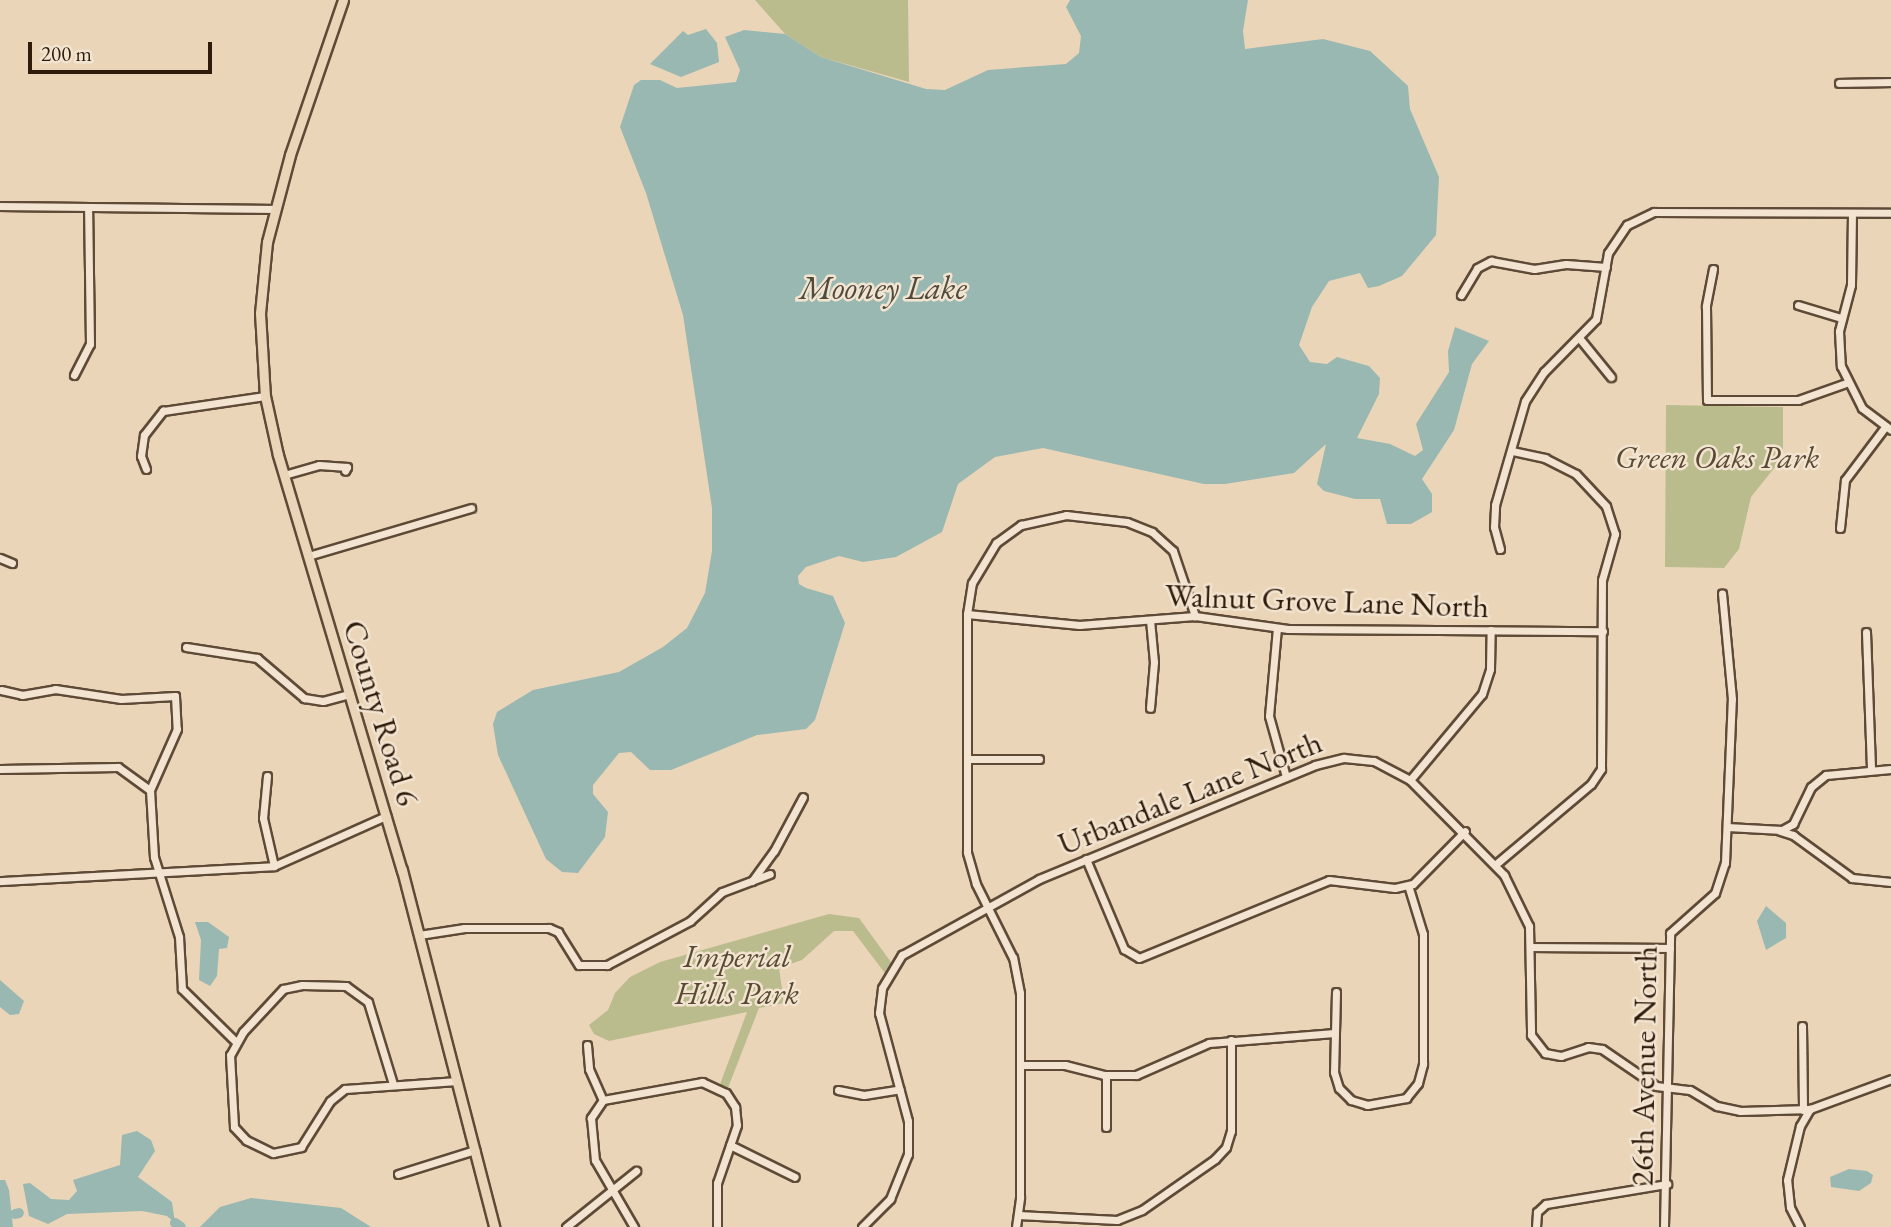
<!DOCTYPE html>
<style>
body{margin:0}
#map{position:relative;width:1891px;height:1227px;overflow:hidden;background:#ebd5b8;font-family:"EB Garamond",serif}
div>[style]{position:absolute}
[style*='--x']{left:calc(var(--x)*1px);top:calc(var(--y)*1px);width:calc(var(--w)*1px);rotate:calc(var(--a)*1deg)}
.green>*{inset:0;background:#bbbc8d}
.water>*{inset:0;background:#98b8b1}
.river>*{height:10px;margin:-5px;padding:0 5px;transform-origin:5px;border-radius:5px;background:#98b8b1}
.roads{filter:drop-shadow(2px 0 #5e4a36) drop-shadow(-2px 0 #5e4a36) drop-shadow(0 2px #5e4a36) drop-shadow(0 -2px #5e4a36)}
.minor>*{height:7px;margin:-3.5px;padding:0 3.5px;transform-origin:3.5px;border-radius:3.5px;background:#f2e4d1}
.major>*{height:9px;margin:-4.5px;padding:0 4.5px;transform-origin:4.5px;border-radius:4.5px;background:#ebd5b8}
span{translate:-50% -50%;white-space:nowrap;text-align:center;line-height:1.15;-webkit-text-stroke:5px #f2e4d1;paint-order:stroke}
.park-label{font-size:32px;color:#594b31;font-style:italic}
.street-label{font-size:32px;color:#2f1b0a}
.water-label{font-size:33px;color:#4e4a3c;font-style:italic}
.scale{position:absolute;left:28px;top:42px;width:184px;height:32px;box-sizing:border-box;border:4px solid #2f1b0a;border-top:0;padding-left:9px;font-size:21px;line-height:24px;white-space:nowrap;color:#2f1b0a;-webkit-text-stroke:5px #f2e4d1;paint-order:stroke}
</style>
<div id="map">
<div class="green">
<div style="clip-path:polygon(755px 0,908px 0,909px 82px,821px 57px,785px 34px)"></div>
<div style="clip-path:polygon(1666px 405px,1783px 407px,1783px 457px,1751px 497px,1739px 549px,1724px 568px,1665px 567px)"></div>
<div style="clip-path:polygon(829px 914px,859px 918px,893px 965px,887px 976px,853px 931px,834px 931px,802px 960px,779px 968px,784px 1003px,759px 1008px,726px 1093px,719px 1087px,747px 1012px,609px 1041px,594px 1034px,589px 1025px,608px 1010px,615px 993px,630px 977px,660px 962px)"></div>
</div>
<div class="water">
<div style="clip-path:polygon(1070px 0,1248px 0,1243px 31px,1245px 49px,1323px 39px,1370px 51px,1408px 86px,1410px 109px,1439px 177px,1436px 235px,1402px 276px,1379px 286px,1368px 288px,1360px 273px,1329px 281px,1312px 307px,1299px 345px,1310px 362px,1327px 364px,1337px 357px,1369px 366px,1380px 378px,1379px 394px,1357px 438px,1390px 444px,1415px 456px,1423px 450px,1416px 424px,1449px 372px,1448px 351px,1455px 327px,1489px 341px,1472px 364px,1454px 430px,1422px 479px,1432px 494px,1432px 512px,1411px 524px,1387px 524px,1380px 499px,1355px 499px,1324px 491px,1317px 484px,1326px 444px,1294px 473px,1225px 484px,1204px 484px,1043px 448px,995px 457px,958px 484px,942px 532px,896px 557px,863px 562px,839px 556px,806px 567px,798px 576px,799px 584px,806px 588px,833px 596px,845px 623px,815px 720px,806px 729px,757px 735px,671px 770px,650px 770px,631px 752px,619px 753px,593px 785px,593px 794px,608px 812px,605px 837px,578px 873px,562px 872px,546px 859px,498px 755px,493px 724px,497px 712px,533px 690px,619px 672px,663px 647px,687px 628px,705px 593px,712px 551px,712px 508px,683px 315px,646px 193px,620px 127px,634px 85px,641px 80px,660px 80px,677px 88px,736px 82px,740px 70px,725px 37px,744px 30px,785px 34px,821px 57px,926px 89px,945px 90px,988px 70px,1066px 64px,1079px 53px,1081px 36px,1066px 7px)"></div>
<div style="clip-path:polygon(706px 29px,717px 43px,719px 62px,681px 77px,650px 64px,683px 31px,688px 35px)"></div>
<div style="clip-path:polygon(1766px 906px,1786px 923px,1786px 938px,1766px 950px,1757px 921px)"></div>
<div style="clip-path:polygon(195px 922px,208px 922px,229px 937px,227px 948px,219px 949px,217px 976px,210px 986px,199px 980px,201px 940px)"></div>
<div style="clip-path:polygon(0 980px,24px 1001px,19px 1014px,10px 1015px,0 1007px)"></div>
<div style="clip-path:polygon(137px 1131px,151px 1140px,155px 1151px,138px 1177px,172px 1202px,175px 1223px,167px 1216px,142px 1211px,67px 1214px,48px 1224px,29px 1216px,23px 1184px,30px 1183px,51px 1199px,69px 1200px,77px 1191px,73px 1180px,120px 1165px,122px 1135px)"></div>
<div style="clip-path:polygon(1849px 1169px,1867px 1171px,1873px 1175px,1871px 1183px,1859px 1191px,1831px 1187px,1830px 1177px)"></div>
<div style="clip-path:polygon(0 1180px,5px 1180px,9px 1190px,13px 1227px,0 1227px)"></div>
<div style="clip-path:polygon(251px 1198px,341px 1208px,371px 1227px,200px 1227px,220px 1207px)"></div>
</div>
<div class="river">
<div style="--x:15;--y:1214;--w:4;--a:-14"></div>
<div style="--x:175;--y:1223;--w:7;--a:34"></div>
</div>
<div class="roads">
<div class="minor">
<div style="--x:1839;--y:83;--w:52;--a:-1.1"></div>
<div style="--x:0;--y:206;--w:274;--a:0.6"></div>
<div style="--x:1852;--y:213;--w:72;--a:90.8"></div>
<div style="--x:1851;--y:285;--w:48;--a:104.6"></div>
<div style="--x:1839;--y:331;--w:35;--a:87"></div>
<div style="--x:1841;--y:366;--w:47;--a:63.4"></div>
<div style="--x:1862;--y:408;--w:36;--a:37"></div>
<div style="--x:1713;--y:269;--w:38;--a:101"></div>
<div style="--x:1706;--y:306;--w:94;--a:89.4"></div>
<div style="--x:1707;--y:400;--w:91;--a:0"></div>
<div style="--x:1798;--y:400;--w:51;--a:-19.5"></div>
<div style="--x:1461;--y:295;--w:31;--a:-59"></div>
<div style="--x:1477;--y:268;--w:16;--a:-27"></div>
<div style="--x:1491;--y:261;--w:44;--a:10.5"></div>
<div style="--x:1534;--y:269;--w:32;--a:-9"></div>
<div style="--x:1566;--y:264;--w:40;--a:4.3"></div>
<div style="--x:1798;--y:305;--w:45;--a:16.8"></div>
<div style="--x:1580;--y:339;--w:49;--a:50.8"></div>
<div style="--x:74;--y:375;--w:35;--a:-63"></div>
<div style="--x:90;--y:344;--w:137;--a:-90.8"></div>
<div style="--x:146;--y:469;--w:14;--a:-111"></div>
<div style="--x:141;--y:456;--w:21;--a:-82"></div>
<div style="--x:144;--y:435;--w:31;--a:-52"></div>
<div style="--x:163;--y:411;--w:103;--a:-8.4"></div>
<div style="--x:284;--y:475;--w:36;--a:-16"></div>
<div style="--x:319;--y:465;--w:28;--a:4"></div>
<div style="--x:347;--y:467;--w:4;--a:117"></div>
<div style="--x:1840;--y:528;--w:48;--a:-84.1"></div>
<div style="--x:1845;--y:480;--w:66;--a:-53"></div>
<div style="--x:1500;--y:549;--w:23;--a:-105"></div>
<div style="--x:1494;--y:527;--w:22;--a:-87"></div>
<div style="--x:1495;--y:505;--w:108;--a:-73.9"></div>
<div style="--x:1525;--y:401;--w:35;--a:-57"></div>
<div style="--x:1544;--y:372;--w:74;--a:-45.5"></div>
<div style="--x:1596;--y:319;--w:67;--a:-79.7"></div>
<div style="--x:1608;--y:253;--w:34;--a:-56"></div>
<div style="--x:1627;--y:225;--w:30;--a:-26"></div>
<div style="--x:1654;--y:212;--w:237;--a:0.2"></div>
<div style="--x:308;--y:556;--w:170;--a:-16.4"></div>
<div style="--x:0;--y:558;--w:13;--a:23"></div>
<div style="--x:967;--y:614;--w:113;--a:5.6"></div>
<div style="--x:1079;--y:625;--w:116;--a:-4.4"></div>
<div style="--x:1195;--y:616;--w:94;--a:8"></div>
<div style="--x:1288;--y:629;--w:315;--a:0.4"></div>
<div style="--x:1150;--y:620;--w:42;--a:84.6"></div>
<div style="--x:1154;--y:662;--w:46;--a:95"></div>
<div style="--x:1277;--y:628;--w:88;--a:95.2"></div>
<div style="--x:1269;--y:716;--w:63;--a:74.4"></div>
<div style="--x:1866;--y:632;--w:138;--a:87.9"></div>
<div style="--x:186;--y:647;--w:72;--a:8.8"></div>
<div style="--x:257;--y:658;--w:62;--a:40.4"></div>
<div style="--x:304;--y:698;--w:19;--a:9"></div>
<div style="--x:323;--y:701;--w:28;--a:-15"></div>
<div style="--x:1;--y:690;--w:22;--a:13"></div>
<div style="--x:22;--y:695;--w:34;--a:-10"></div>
<div style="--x:55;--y:689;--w:67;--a:8.6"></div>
<div style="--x:121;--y:699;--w:54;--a:-3.2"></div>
<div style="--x:175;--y:696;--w:33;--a:87"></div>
<div style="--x:177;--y:729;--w:67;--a:113.9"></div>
<div style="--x:150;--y:790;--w:67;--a:86.6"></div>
<div style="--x:154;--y:857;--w:84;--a:72.6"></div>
<div style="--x:179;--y:937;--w:52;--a:86.7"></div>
<div style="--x:182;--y:989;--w:74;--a:44.5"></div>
<div style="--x:967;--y:759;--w:72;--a:0"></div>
<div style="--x:0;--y:769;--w:118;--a:-1"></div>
<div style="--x:118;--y:767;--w:39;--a:36"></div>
<div style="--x:267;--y:776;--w:42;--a:95.4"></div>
<div style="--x:263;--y:818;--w:49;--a:77.1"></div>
<div style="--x:1410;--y:780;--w:112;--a:-50.1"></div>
<div style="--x:1482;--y:694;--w:26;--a:-72"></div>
<div style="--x:1490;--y:669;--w:39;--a:-89"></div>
<div style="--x:1727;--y:827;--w:55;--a:3.1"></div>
<div style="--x:1782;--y:830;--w:13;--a:-29"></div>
<div style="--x:1793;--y:824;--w:41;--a:-64.1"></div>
<div style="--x:1811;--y:787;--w:19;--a:-39"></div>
<div style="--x:1826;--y:775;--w:65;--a:-5.3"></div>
<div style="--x:1780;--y:831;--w:14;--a:17"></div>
<div style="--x:1793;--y:835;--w:73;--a:36.1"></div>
<div style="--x:1852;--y:878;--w:39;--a:6"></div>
<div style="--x:1086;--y:859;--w:98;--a:67.1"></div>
<div style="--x:1124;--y:949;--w:17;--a:31"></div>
<div style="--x:1139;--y:958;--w:205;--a:-22.3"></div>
<div style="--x:1329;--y:880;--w:66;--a:6.9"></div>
<div style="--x:1395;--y:888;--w:18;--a:-13"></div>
<div style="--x:1413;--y:884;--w:74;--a:-45.5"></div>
<div style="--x:1496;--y:864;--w:124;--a:-40.1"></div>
<div style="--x:1591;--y:784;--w:18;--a:-56"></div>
<div style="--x:1601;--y:769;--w:189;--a:-89.7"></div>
<div style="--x:1602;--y:580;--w:48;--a:-74.2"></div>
<div style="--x:1615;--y:534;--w:29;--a:-108"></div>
<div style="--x:1606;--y:506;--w:44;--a:-133.2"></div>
<div style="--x:1576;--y:474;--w:35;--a:-153"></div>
<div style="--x:1545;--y:458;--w:33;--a:-168"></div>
<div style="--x:0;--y:881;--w:274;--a:-3.1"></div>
<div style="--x:274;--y:866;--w:123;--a:-24.1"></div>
<div style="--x:752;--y:881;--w:37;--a:-54"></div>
<div style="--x:774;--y:851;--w:61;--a:-61.8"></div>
<div style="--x:419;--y:935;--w:46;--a:-8.8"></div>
<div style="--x:464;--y:928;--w:85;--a:0"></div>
<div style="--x:549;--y:928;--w:10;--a:24"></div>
<div style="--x:558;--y:932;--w:39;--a:58"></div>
<div style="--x:579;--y:965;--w:28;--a:0"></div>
<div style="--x:607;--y:965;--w:94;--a:-27.9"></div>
<div style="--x:690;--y:921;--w:43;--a:-42.2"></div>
<div style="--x:722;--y:892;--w:51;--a:-20.6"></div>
<div style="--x:1531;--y:947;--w:139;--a:0.4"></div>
<div style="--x:1336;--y:992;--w:80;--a:91.4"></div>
<div style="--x:1334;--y:1072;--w:17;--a:73"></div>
<div style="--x:1339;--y:1088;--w:17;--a:45"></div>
<div style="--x:1351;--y:1100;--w:17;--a:17"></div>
<div style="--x:1367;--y:1105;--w:40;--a:-10"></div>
<div style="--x:1406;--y:1098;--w:19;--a:-51"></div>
<div style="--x:1418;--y:1083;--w:20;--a:-75"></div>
<div style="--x:1423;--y:1064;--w:130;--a:-90"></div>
<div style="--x:1423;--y:934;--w:51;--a:-107"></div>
<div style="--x:1802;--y:1026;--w:84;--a:89.3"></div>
<div style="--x:587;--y:1045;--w:24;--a:85"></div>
<div style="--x:589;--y:1069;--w:34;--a:66"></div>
<div style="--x:1021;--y:1065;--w:44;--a:0"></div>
<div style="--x:1065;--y:1065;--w:40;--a:14.4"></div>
<div style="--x:1104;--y:1075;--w:32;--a:0"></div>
<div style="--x:1136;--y:1075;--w:80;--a:-23.7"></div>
<div style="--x:1209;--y:1043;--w:126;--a:-4.5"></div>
<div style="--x:1106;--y:1075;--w:52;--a:90"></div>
<div style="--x:393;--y:1084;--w:86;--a:-107"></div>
<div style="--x:368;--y:1002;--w:27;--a:-144"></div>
<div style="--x:346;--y:986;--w:44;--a:-178.7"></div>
<div style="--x:302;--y:985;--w:19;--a:168"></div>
<div style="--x:283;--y:989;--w:59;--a:132.9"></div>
<div style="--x:243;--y:1032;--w:26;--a:119"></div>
<div style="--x:230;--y:1055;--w:72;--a:86.8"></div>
<div style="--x:234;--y:1127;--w:18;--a:47"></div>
<div style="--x:246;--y:1140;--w:30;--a:26"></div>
<div style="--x:273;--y:1153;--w:29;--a:-12"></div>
<div style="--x:301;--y:1147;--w:54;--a:-57.8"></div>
<div style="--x:330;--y:1101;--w:19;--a:-39"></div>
<div style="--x:345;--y:1089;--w:112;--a:-4.1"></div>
<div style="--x:838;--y:1090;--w:26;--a:11"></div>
<div style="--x:864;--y:1095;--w:36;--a:-9"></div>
<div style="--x:603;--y:1100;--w:101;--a:-10.3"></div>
<div style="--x:702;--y:1082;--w:26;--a:25"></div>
<div style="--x:726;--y:1093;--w:17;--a:57"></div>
<div style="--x:735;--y:1107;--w:18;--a:84"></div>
<div style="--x:737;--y:1125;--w:61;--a:109"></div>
<div style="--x:717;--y:1183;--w:44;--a:90"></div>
<div style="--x:603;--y:1100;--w:22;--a:124"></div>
<div style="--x:591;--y:1118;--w:42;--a:84.6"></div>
<div style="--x:595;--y:1160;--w:78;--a:59.8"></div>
<div style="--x:730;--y:1145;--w:72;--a:26.2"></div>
<div style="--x:398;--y:1174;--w:81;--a:-17.3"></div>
<div style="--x:1018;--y:1215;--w:99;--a:2.9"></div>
<div style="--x:1117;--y:1220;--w:27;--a:-22"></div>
<div style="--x:1142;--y:1210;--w:89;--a:-34.9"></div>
<div style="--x:1215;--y:1159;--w:16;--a:-47"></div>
<div style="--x:1226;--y:1147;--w:17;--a:-73"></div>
<div style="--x:1231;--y:1131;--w:91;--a:-90"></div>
<div style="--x:566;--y:1227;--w:90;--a:-38.7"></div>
<div style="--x:862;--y:1227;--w:40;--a:-45"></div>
<div style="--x:890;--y:1199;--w:48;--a:-68.2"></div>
<div style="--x:908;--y:1154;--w:33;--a:-90"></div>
<div style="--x:908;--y:1121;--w:112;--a:-105"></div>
<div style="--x:879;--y:1013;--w:25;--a:-83"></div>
<div style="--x:882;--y:988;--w:39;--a:-59"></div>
<div style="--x:902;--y:955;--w:157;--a:-29"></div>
<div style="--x:1039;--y:879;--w:299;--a:-22.4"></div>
<div style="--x:1315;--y:765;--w:30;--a:-14"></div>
<div style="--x:1344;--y:758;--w:30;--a:6"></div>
<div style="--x:1374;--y:761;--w:41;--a:27.8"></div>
<div style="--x:1410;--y:780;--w:134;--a:45.3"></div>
<div style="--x:1504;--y:875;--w:57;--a:63.9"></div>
<div style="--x:1529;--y:926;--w:109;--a:88.9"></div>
<div style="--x:1531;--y:1035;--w:23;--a:52"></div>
<div style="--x:1545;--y:1053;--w:16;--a:11"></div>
<div style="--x:1561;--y:1056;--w:28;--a:-18"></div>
<div style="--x:1588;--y:1047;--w:14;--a:8"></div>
<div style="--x:1602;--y:1049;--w:65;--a:34.4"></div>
<div style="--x:1656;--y:1086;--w:34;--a:7"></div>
<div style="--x:1690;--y:1090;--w:31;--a:31"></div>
<div style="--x:1717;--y:1106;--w:24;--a:12"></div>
<div style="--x:1740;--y:1111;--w:70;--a:-1.6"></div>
<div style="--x:1810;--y:1109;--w:86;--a:-20.3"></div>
<div style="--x:1016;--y:1227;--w:30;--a:-82"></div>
<div style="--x:1020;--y:1197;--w:204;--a:-90"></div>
<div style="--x:1020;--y:993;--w:36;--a:-101"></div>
<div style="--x:1013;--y:958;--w:83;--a:-116.6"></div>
<div style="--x:976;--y:884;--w:33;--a:-106"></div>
<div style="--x:967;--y:852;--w:238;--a:-90"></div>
<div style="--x:967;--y:614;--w:31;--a:-81"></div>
<div style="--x:972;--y:583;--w:47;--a:-59"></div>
<div style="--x:996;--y:543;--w:31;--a:-36"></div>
<div style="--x:1021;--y:525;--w:46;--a:-12.5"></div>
<div style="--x:1066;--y:515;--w:61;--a:6.5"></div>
<div style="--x:1127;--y:522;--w:27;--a:22"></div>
<div style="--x:1152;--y:532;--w:28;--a:42"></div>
<div style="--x:1173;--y:551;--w:69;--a:71.3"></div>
<div style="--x:1536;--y:1227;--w:15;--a:-86"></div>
<div style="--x:1537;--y:1212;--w:12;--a:-42"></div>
<div style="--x:1546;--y:1204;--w:123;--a:-9.4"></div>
<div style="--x:1664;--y:1227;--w:294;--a:-88.8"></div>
<div style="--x:1670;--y:933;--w:60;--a:-41.6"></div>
<div style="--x:1715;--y:893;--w:32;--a:-72"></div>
<div style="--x:1725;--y:863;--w:164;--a:-87.6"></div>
<div style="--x:1732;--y:699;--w:106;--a:-95.4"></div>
<div style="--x:1800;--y:1227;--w:22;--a:-117"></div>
<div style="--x:1790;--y:1207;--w:27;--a:-96"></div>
<div style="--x:1787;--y:1180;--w:56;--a:-76.5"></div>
<div style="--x:1800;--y:1126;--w:20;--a:-60"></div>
</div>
<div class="major">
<div style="--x:343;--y:0;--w:164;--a:108.9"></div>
<div style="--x:290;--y:155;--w:90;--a:104.8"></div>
<div style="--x:267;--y:242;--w:71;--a:95.6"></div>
<div style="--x:260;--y:313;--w:83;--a:86.6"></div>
<div style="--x:265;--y:396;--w:60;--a:77.6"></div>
<div style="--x:278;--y:455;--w:433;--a:73.4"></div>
<div style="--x:402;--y:870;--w:369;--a:75.5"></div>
</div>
</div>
<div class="park-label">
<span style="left:1717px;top:457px">Green Oaks Park</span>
<span style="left:737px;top:975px">Imperial<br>Hills Park</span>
</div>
<div class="street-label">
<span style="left:1327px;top:601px;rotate:2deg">Walnut Grove Lane North</span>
<span style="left:381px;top:713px;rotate:73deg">County Road 6</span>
<span style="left:1190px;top:793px;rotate:-22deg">Urbandale Lane North</span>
<span style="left:1644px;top:1066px;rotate:-89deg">26th Avenue North</span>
</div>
<div class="water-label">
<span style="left:883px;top:288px">Mooney Lake</span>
</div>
<div class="scale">200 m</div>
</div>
